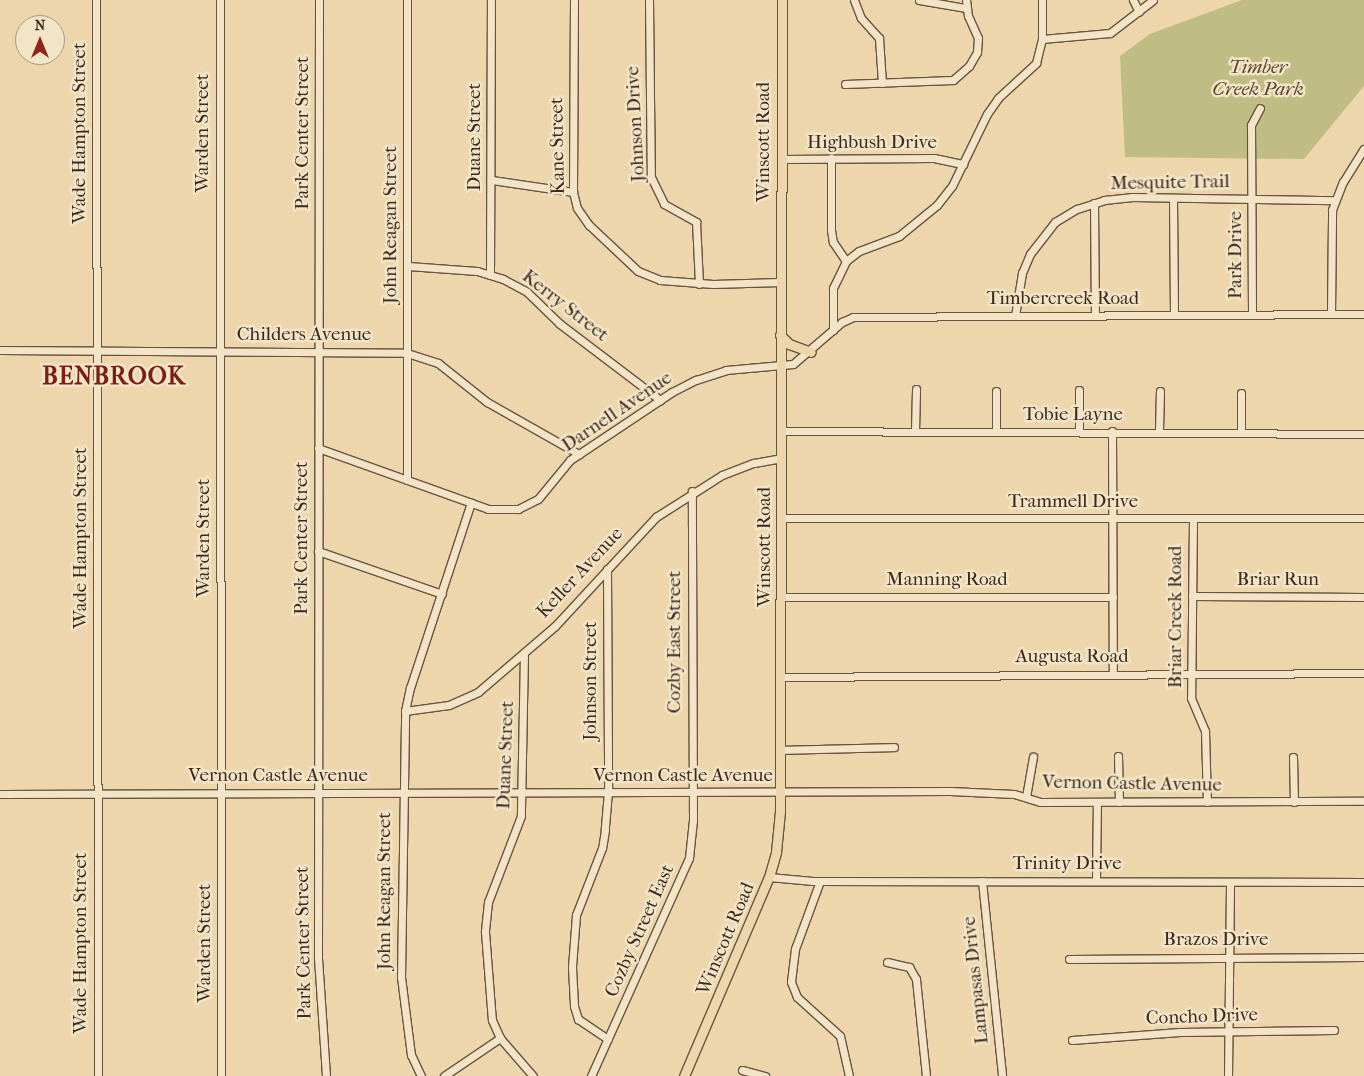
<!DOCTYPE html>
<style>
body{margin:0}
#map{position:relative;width:1364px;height:1076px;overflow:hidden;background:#edd6ab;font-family:"IM FELL French Canon",serif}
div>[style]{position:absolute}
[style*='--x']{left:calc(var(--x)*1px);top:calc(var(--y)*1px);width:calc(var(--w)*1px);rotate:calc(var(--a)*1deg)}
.green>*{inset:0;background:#bfbc84}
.roads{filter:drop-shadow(1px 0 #67553e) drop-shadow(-1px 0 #67553e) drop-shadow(0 1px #67553e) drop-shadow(0 -1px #67553e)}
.minor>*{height:7px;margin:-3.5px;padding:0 3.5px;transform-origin:3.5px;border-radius:3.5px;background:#f3e4c8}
.major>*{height:9px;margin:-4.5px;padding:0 4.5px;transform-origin:4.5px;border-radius:4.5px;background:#edd6ab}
span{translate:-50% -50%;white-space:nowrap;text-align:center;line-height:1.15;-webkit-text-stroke:5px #f3e4c8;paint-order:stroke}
.park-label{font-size:19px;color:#55472f;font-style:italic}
.street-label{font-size:19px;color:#3a2a1a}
.district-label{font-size:24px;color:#7a1f14;font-weight:700;letter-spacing:1px}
.north{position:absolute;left:15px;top:15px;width:50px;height:50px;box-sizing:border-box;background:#f3e4c8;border:1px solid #a99a82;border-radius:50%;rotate:0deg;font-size:14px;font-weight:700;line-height:20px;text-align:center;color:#3a2a1a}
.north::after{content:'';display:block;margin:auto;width:18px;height:22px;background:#8f2418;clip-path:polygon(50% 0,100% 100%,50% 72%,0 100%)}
</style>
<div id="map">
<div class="green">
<div style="clip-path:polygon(1242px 0,1364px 0,1364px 86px,1304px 159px,1125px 157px,1120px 56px,1150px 34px)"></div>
</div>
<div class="roads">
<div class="minor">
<div style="--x:96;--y:0;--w:1076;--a:89.89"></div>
<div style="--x:220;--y:0;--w:1076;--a:89.95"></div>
<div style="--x:319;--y:0;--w:958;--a:90.06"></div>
<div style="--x:318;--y:958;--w:118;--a:86.1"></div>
<div style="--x:574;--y:0;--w:192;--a:90.3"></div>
<div style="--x:573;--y:192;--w:16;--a:76"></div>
<div style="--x:577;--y:208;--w:21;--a:55"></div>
<div style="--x:589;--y:225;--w:67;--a:43.2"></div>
<div style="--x:638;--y:271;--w:24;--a:22"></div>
<div style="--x:660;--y:280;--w:53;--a:4.3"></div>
<div style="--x:713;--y:284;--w:67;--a:-1.7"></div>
<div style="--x:649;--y:0;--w:177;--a:89.4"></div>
<div style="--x:651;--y:177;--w:30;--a:64"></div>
<div style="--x:664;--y:204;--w:37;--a:29"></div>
<div style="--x:696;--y:222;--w:62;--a:87.2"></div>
<div style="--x:854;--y:0;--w:19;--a:69"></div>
<div style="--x:861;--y:18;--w:27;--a:48"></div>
<div style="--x:879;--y:38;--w:45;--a:86.2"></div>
<div style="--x:919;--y:0;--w:48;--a:9.7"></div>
<div style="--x:1133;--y:0;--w:13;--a:63"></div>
<div style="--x:1042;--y:39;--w:68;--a:-5"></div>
<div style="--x:1110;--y:33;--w:54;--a:-37.5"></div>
<div style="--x:845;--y:84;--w:108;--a:-2.1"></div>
<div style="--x:953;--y:80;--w:21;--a:-41"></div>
<div style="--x:969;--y:66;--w:16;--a:-60"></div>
<div style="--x:977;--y:52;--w:14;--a:-86"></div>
<div style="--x:978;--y:38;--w:24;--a:-114"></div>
<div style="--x:968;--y:16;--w:16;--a:-97"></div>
<div style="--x:831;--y:158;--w:72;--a:90"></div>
<div style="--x:831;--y:230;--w:12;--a:81"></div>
<div style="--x:833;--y:242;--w:23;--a:56"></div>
<div style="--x:781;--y:159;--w:153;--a:-0.4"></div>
<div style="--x:934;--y:158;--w:30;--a:12"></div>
<div style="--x:492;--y:180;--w:82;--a:8.4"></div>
<div style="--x:1173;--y:198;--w:116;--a:89.5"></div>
<div style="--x:1094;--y:203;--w:112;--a:89.5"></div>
<div style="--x:408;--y:266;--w:69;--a:4.1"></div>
<div style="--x:477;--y:271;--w:27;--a:17"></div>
<div style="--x:503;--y:279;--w:27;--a:28"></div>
<div style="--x:527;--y:292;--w:46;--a:44.1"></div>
<div style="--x:560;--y:324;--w:126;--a:37.2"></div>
<div style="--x:490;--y:275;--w:275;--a:-89.8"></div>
<div style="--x:1252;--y:313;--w:188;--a:-90.3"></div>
<div style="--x:1251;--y:125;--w:19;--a:-62"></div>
<div style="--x:1331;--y:314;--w:104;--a:-89.4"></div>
<div style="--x:1332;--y:210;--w:30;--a:-69"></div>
<div style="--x:1343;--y:182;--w:39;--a:-58"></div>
<div style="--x:1015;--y:316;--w:44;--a:-80.8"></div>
<div style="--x:1022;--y:273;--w:21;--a:-67"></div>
<div style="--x:1030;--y:254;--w:41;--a:-52"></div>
<div style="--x:1055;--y:222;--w:26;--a:-31"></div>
<div style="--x:1077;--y:209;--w:28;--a:-18"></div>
<div style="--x:1104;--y:200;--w:29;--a:-6"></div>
<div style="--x:1133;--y:197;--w:202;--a:0.9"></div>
<div style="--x:833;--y:330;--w:42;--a:-90"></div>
<div style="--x:833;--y:288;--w:30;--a:-64"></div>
<div style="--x:846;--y:261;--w:16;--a:-38"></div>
<div style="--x:859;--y:251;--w:43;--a:-20.6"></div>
<div style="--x:899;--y:236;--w:49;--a:-39.2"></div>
<div style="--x:937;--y:205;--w:24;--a:-52"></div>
<div style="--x:952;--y:186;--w:80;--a:-64.1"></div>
<div style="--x:987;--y:114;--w:19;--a:-55"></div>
<div style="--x:998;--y:98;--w:52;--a:-42.6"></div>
<div style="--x:1036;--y:63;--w:25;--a:-76"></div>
<div style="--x:1042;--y:39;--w:39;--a:-90"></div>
<div style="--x:0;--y:350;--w:407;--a:0.4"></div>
<div style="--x:407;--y:353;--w:33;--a:18"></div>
<div style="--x:438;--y:363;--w:63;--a:38.5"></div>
<div style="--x:487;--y:402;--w:106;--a:29.5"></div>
<div style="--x:1079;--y:390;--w:41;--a:90"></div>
<div style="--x:781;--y:431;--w:583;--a:0.29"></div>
<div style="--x:915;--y:431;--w:42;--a:-88.6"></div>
<div style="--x:1112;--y:431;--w:242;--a:89.8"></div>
<div style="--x:1159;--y:431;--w:40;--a:-88.6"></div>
<div style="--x:1241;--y:431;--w:38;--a:-90"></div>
<div style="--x:996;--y:432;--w:41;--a:-90"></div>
<div style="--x:318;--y:448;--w:181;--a:19.7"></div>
<div style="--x:488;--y:509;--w:30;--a:0"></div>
<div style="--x:518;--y:509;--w:22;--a:-27"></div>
<div style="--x:538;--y:499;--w:50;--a:-50.6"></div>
<div style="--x:570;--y:460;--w:123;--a:-33.7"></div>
<div style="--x:672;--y:392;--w:27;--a:-27"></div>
<div style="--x:696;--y:380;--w:32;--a:-18"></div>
<div style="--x:726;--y:370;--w:67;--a:-5.1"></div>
<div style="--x:793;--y:364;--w:65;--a:-40.6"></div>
<div style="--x:842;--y:322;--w:12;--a:-24"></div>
<div style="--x:853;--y:317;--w:511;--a:-0.34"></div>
<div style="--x:407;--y:480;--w:480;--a:-90"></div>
<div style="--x:781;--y:518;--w:583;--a:0"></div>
<div style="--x:1193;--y:519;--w:179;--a:90.6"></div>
<div style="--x:1191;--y:698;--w:36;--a:67"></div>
<div style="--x:1205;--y:731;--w:71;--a:88.4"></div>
<div style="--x:318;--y:551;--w:131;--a:19.1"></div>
<div style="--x:607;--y:569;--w:223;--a:89.7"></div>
<div style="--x:608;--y:792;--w:38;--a:95"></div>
<div style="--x:605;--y:830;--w:18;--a:99"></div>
<div style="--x:602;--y:848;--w:72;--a:111.2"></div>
<div style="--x:576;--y:915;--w:52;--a:94.4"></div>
<div style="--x:572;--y:967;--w:39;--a:87"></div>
<div style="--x:574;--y:1006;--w:14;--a:73"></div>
<div style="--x:578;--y:1019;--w:36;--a:34"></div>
<div style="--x:1192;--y:596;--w:172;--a:0.3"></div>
<div style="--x:781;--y:597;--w:332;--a:0"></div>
<div style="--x:524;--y:653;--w:163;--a:91.1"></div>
<div style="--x:521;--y:816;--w:92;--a:111"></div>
<div style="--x:488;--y:902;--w:30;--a:96"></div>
<div style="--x:485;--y:932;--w:88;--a:85.5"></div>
<div style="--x:492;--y:1020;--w:20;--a:66"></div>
<div style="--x:500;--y:1038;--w:50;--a:49"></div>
<div style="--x:781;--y:677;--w:583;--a:-0.39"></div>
<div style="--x:405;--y:711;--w:44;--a:-7.8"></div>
<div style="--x:449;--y:705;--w:32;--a:-24"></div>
<div style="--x:478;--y:692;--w:101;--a:-40.6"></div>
<div style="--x:555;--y:626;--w:149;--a:-47.2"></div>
<div style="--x:656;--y:517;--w:78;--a:-32.5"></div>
<div style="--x:722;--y:475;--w:34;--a:-21"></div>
<div style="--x:754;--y:463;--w:27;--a:-10"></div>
<div style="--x:781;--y:750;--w:113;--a:-1.5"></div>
<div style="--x:1118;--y:756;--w:46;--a:88.8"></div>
<div style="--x:1293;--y:757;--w:45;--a:88.7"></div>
<div style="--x:0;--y:794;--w:950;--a:-0.18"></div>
<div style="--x:950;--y:791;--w:64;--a:2.7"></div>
<div style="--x:1014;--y:794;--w:27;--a:17"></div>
<div style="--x:1040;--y:802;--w:324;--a:-0.2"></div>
<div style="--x:1026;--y:797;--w:41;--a:-80.1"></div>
<div style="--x:769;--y:877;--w:44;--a:5.2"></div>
<div style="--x:813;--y:881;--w:551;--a:0.1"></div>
<div style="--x:1096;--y:880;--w:78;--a:-89.3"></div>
<div style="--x:820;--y:881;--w:72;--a:110.2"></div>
<div style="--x:795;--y:949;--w:33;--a:97"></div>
<div style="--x:791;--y:982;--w:16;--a:68"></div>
<div style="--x:797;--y:997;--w:58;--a:42.2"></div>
<div style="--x:840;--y:1036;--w:41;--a:77.3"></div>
<div style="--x:982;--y:881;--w:196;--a:84.1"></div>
<div style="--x:1069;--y:959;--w:295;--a:-0.4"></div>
<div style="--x:887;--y:962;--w:23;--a:13"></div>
<div style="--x:909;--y:967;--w:14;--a:60"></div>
<div style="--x:916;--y:979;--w:98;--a:84.1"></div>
<div style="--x:1072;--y:1040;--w:108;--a:-4.2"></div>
<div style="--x:1180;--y:1032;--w:154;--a:-0.7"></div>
<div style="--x:742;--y:1070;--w:24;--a:15"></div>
<div style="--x:421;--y:1076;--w:23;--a:-115"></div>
<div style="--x:411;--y:1055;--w:79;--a:-97.3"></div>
<div style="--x:401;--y:977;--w:266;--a:-89.1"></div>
<div style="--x:405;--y:711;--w:24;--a:-78"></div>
<div style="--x:410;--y:688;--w:195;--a:-71.8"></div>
<div style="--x:444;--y:1076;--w:68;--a:-34.2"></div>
<div style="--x:591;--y:1076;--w:239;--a:-65.8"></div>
<div style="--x:689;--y:858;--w:38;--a:-84"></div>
<div style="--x:693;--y:820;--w:329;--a:-90.2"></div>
<div style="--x:1228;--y:1076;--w:194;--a:-89.4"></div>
</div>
<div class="major">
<div style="--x:780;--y:335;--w:13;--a:45"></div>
<div style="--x:789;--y:344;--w:23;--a:20"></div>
<div style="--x:684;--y:1076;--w:216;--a:-66.9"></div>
<div style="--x:769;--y:877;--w:26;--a:-74"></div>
<div style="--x:776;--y:852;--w:41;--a:-84.4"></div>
<div style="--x:780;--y:811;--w:811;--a:-89.86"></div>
</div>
</div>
<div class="park-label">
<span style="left:1258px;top:79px">Timber<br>Creek Park</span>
</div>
<div class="street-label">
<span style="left:636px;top:124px;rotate:-93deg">Johnson Drive</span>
<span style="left:80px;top:133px;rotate:-90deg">Wade Hampton Street</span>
<span style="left:203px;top:133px;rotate:-90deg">Warden Street</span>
<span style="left:303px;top:133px;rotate:-90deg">Park Center Street</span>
<span style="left:475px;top:137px;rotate:-90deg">Duane Street</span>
<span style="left:764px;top:142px;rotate:-90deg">Winscott Road</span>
<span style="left:872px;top:143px">Highbush Drive</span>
<span style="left:558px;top:146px;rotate:-91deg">Kane Street</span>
<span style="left:1170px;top:183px;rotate:-1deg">Mesquite Trail</span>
<span style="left:391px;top:225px;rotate:-90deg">John Reagan Street</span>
<span style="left:1236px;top:255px;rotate:-90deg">Park Drive</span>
<span style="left:1063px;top:299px">Timbercreek Road</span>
<span style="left:565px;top:306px;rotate:38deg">Kerry Street</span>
<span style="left:304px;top:335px">Childers Avenue</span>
<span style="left:617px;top:412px;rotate:-34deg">Darnell Avenue</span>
<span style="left:1073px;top:415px">Tobie Layne</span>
<span style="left:1073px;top:502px">Trammell Drive</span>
<span style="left:81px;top:538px;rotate:-90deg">Wade Hampton Street</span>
<span style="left:204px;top:538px;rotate:-90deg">Warden Street</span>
<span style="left:302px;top:538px;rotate:-90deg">Park Center Street</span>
<span style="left:765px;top:547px;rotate:-90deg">Winscott Road</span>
<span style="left:580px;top:573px;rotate:-47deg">Keller Avenue</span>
<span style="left:947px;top:580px">Manning Road</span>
<span style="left:1278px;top:580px">Briar Run</span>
<span style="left:1176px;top:617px;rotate:-90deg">Briar Creek Road</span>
<span style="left:675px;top:642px;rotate:-90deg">Cozby East Street</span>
<span style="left:1072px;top:657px">Augusta Road</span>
<span style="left:591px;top:681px;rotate:-90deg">Johnson Street</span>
<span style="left:506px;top:755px;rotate:-88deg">Duane Street</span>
<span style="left:278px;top:776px">Vernon Castle Avenue</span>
<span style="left:683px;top:776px">Vernon Castle Avenue</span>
<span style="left:1132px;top:784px;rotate:1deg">Vernon Castle Avenue</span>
<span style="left:1067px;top:864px">Trinity Drive</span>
<span style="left:385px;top:891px;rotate:-90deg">John Reagan Street</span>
<span style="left:640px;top:931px;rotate:-66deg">Cozby Street East</span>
<span style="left:726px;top:939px;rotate:-67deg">Winscott Road</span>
<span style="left:1216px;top:940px">Brazos Drive</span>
<span style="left:81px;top:943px;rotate:-90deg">Wade Hampton Street</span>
<span style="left:205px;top:943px;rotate:-90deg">Warden Street</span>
<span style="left:304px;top:943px;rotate:-91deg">Park Center Street</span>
<span style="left:976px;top:980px;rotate:-96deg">Lampasas Drive</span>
<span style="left:1202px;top:1017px;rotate:-2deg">Concho Drive</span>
</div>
<div class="district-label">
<span style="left:114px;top:377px">BENBROOK</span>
</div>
<div class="north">N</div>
</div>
